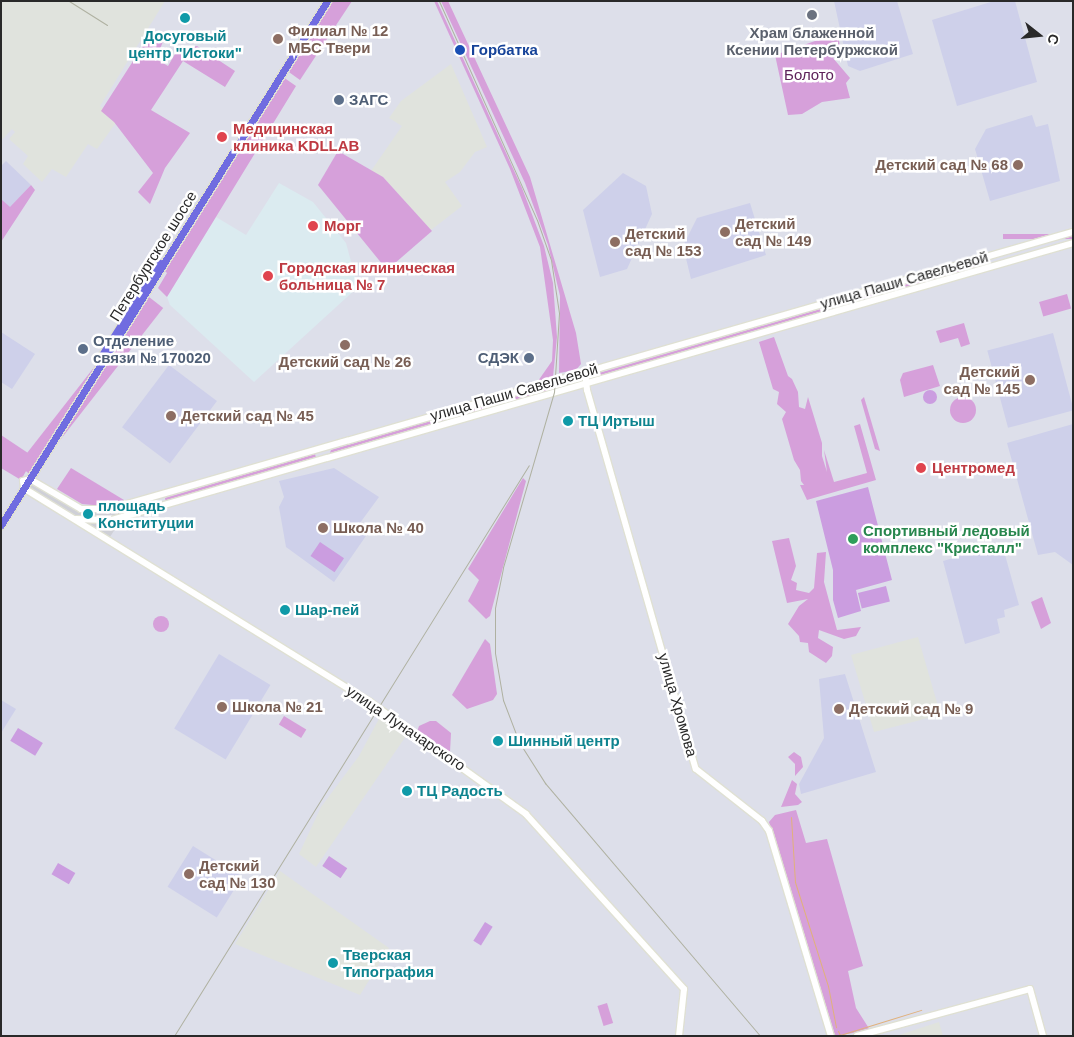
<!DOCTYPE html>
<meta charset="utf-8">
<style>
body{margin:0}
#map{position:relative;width:1074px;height:1037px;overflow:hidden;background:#dddfea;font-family:Arial,sans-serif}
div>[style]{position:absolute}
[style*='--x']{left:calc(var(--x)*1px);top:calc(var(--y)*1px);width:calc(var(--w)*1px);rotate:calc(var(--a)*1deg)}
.industrial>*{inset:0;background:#e0e3dd}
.education>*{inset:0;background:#ced0ea;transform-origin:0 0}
.medical>*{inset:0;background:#dbebf0}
.green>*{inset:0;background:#d6a0da;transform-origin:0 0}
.round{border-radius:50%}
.pitch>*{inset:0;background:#cb9de0;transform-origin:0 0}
.plaza>*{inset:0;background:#cfd0d7}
.stream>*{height:1px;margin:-0.5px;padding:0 0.5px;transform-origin:0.5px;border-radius:0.5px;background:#e0b17c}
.roads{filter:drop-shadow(1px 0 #dfe0d3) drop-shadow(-1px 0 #dfe0d3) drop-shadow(0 1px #dfe0d3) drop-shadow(0 -1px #dfe0d3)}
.secondary>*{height:6px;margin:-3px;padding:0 3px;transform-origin:3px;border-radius:3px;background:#fff}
.primary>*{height:7px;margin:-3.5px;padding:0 3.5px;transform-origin:3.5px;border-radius:3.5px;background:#706ce0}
.rail>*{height:1px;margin:-0.5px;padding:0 0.5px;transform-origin:0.5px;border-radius:0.5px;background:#afb1a1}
.dots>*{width:14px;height:14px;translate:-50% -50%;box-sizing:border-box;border:2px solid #fff;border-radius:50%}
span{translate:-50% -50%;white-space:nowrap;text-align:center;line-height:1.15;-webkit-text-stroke:5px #fff;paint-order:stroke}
.education-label{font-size:15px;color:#785e54;font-weight:700}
.left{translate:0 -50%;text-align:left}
.right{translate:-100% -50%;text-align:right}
.worship-label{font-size:15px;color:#5b616d;font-weight:700}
.culture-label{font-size:15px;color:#0d838f;font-weight:700}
.transit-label{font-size:15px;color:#164399;font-weight:700}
.park-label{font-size:15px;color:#5e225a}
.service-label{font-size:15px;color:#4e5e75;font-weight:700}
.health-label{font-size:15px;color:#be3a42;font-weight:700}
.street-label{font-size:15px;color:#292929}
.leisure-label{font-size:15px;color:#27864d;font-weight:700}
.frame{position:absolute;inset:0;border:2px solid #292929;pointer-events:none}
.north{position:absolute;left:1014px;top:10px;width:50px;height:50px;-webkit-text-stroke:4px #fff;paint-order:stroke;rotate:106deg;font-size:14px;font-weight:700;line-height:20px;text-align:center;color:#292929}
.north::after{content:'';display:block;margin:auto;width:18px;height:22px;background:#292929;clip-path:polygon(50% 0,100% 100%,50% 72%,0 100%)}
</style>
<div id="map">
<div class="industrial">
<div style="clip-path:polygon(1px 1px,165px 1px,100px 106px,118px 120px,97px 149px,88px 144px,66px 177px,52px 169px,42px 182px,23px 164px,28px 156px,9px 139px,15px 132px,12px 129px,1px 141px)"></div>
<div style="clip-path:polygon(451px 64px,487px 147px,475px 152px,460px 172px,445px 182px,462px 206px,431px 230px,383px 177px,371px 171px,402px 126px,389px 118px,401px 101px)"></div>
<div style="clip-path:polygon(918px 637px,938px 706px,936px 716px,874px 732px,851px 655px)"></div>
<div style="clip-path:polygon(380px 717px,406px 736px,316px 867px,299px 854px,321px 807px,359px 756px)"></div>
<div style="clip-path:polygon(280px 871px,389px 948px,360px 995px,235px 944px)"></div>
<div style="clip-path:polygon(939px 1022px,943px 1036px,896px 1036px)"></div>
</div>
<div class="education">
<div style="clip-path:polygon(834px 1px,897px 1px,913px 54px,860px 71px,848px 66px)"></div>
<div style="clip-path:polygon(994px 1px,1015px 1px,1037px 82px,957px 106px,932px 20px)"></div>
<div style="clip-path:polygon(1032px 115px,1036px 127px,1048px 124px,1060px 181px,990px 201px,975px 149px,986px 129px)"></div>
<div style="clip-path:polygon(6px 161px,31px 185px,10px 208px,1px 199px,1px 166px)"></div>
<div style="clip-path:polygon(623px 173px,646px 186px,652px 214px,627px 269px,600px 277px,583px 210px)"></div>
<div style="clip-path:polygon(750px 203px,766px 255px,691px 279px,683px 246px,697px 218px)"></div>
<div style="clip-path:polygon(1px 332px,35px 354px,12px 389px,1px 382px)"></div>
<div style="left:1053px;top:333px;width:80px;height:68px;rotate:75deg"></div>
<div style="left:169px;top:365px;width:60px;height:78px;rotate:37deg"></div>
<div style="clip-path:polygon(1073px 424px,1073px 565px,1055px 552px,1038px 555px,1007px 443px)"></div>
<div style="clip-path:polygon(334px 468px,379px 497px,360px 523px,368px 533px,334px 582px,286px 547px,279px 507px,284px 497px,279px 481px)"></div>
<div style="clip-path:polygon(1002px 544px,1019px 605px,1004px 610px,1005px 617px,997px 619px,1000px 633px,965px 644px,943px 561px)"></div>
<div style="left:219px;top:654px;width:60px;height:87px;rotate:31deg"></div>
<div style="clip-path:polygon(845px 674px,876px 772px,801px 794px,799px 784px,824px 738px,819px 679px)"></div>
<div style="clip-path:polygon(1px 700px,16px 709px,1px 733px)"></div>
<div style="left:193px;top:846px;width:58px;height:48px;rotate:32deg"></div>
</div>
<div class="medical">
<div style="clip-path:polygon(279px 183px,313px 202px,346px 243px,358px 287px,254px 382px,170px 305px,167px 297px,216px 217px,246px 235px)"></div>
</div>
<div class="green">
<div style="clip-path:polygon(332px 1px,352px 1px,300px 80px,286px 70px)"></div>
<div style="clip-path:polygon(434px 1px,437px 1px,522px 188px,544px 246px,553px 283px,557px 337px,553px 377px,538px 381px,552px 361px,553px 340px,540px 247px,510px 169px)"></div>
<div style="clip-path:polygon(441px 1px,448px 1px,530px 177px,576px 333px,581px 364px,576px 370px,559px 373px,560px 296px,548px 245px,525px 183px)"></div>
<div style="clip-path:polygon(153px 30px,164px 39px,156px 59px,168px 66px,178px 49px,197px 46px,235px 71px,225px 87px,183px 61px,151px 110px,190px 133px,165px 168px,150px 204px,138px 192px,153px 173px,114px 122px,101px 111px)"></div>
<div style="clip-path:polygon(838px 33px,840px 48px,833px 58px,850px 78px,846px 83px,850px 98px,822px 102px,802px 114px,788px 115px,775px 55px)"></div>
<div style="clip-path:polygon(283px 77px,296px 86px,167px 297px,158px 288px,167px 273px,164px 270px)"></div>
<div style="clip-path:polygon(338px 151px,383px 177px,432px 231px,387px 270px,318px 185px)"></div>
<div style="clip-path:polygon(31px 185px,35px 190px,1px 242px,1px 199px,10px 207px)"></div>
<div style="left:1073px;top:234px;width:5px;height:70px;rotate:90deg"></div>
<div style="clip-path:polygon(986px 260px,987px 265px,937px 280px,843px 303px)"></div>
<div style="left:1067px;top:294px;width:15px;height:29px;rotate:74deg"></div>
<div style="left:149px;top:297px;width:18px;height:213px;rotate:38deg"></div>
<div style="clip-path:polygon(824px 308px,823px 311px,597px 377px,592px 375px)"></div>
<div style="clip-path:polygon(964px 323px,970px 344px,961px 347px,958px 338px,940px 343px,936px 331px)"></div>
<div style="clip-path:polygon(774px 337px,788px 376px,792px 379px,798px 392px,799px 407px,805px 409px,808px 397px,822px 443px,822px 456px,827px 472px,824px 450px,834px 482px,867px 473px,854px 426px,860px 424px,876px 480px,807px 500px,800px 485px,804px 485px,801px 481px,800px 470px,794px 460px,782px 419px,786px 412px,777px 404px,779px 392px,773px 389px,759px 342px)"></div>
<div style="clip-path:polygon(933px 365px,940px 386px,904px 397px,900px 380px,903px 373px)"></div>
<div style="clip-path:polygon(552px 385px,551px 390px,330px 453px,331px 450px)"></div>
<div style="clip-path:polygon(864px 397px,880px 451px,875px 449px,861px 400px)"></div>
<div class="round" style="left:950px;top:397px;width:26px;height:26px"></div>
<div style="clip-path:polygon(1px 435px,34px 457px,21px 480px,1px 468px)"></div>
<div style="clip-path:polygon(315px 454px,316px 458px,166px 503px,165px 498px)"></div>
<div style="clip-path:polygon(71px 468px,124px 500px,104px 506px,82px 504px,57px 489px)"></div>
<div style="clip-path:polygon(523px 478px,526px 481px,490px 616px,486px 619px,468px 601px,479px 580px,468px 569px)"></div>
<div style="clip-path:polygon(789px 538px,796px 566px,791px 580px,797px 583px,796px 590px,809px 593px,814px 588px,817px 553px,826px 552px,824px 582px,837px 630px,861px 627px,856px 636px,844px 639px,819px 630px,818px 638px,833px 647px,832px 656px,826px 663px,809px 652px,808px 643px,800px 642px,799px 636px,788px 624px,799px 606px,808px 599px,787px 603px,772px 541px)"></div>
<div style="clip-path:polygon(1042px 597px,1051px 623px,1041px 629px,1031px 602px)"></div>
<div class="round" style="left:153px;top:616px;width:16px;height:16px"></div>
<div style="clip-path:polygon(485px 639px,490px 644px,497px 694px,493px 700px,467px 709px,452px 695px)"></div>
<div style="left:284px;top:716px;width:26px;height:10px;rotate:31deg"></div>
<div style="clip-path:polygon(430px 721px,436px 721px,451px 733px,450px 752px,417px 732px,419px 726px)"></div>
<div style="clip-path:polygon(794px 752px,801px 757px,803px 767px,795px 776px,795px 764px,788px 757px)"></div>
<div style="clip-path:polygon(792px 780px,797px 784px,795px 794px,802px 802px,798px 805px,781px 807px)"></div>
<div style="clip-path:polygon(796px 810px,806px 843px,827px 839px,863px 966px,848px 971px,856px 1008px,870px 1030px,836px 1036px,832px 1029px,769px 822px,775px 815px)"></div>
<div style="left:607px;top:1003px;width:21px;height:10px;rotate:73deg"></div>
</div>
<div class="pitch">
<div class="round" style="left:923px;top:390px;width:14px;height:14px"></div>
<div style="clip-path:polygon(868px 487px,892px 580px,856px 590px,861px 611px,838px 618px,833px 600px,833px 570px,816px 501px)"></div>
<div style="left:320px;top:542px;width:29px;height:17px;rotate:34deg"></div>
<div style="left:886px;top:586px;width:16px;height:29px;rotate:76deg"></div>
<div style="left:18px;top:728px;width:29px;height:15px;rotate:31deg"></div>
<div style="left:329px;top:856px;width:22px;height:12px;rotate:34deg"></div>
<div style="left:58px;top:863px;width:20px;height:13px;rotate:30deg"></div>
<div style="left:485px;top:922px;width:9px;height:22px;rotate:32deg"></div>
</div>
<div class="plaza">
<div style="clip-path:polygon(35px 478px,81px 507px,117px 504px,121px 520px,106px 543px,25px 494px)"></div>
</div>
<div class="stream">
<div style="--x:791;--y:817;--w:65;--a:86.5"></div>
<div style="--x:795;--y:882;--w:109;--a:72.4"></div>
<div style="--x:828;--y:986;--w:42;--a:79"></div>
<div style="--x:838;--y:1031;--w:4;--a:63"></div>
<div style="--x:840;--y:1035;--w:85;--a:-17.2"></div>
</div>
<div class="roads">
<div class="secondary">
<div style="--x:585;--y:371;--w:19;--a:84"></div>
<div style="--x:587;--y:390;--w:394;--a:74"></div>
<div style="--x:696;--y:769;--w:84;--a:38.2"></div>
<div style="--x:762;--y:821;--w:12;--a:55"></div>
<div style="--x:769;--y:831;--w:214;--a:73.2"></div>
<div style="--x:76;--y:519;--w:36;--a:2"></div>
<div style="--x:112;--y:520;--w:1000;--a:-16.08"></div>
<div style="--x:679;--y:1036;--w:47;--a:-83.9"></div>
<div style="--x:684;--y:989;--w:236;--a:-132.1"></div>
<div style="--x:526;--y:814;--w:192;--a:-144.3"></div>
<div style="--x:370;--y:702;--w:407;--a:-148.3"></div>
<div style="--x:24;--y:488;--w:7;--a:-98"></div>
<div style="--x:23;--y:481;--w:7;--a:-16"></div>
<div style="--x:30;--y:479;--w:59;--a:30.5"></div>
<div style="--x:81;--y:509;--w:29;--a:0"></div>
<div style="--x:110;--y:509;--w:1002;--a:-16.05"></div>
<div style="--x:857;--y:1036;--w:179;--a:-15.2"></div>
<div style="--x:1030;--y:989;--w:49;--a:74.5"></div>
</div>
<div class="primary">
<div style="--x:98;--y:361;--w:116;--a:-57.7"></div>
<div style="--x:1;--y:525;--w:617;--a:-58.11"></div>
</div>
</div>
<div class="rail">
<div style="--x:69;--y:1;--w:45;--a:32.3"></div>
<div style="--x:439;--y:1;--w:240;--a:65.9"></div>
<div style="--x:537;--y:220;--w:42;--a:70.7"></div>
<div style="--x:551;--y:260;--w:54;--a:81.4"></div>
<div style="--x:559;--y:313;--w:79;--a:93.6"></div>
<div style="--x:554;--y:392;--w:183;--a:106.2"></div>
<div style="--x:503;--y:568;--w:41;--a:101.3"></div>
<div style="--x:495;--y:608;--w:45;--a:90"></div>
<div style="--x:495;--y:653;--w:48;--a:80.3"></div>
<div style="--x:503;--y:700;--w:45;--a:69.1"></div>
<div style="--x:519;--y:742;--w:49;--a:57.6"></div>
<div style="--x:545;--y:783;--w:332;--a:49.6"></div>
<div style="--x:174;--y:1036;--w:672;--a:-58.13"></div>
</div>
<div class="dots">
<div style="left:812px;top:15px;background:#6b7280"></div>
<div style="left:185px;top:18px;background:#0f9aa8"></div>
<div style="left:278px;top:39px;background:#8d6e63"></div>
<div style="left:460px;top:50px;background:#1a4fb4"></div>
<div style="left:339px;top:100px;background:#5c6f8a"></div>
<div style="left:222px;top:137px;background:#e0444e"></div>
<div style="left:1018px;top:165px;background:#8d6e63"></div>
<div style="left:313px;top:226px;background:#e0444e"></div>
<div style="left:725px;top:232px;background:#8d6e63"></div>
<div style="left:615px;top:242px;background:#8d6e63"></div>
<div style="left:268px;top:276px;background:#e0444e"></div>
<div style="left:345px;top:345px;background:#8d6e63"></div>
<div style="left:83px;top:349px;background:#5c6f8a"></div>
<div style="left:529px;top:358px;background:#5c6f8a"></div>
<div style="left:1030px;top:380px;background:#8d6e63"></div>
<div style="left:171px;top:416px;background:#8d6e63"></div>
<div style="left:568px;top:421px;background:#0f9aa8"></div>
<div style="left:921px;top:468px;background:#e0444e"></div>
<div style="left:88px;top:514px;background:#0f9aa8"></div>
<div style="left:323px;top:528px;background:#8d6e63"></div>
<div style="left:853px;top:539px;background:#2e9e5b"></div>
<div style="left:285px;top:610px;background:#0f9aa8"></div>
<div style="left:222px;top:707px;background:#8d6e63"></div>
<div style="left:839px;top:709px;background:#8d6e63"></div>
<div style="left:498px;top:741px;background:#0f9aa8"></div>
<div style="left:407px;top:791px;background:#0f9aa8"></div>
<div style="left:189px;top:874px;background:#8d6e63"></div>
<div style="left:333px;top:963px;background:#0f9aa8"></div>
</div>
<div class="education-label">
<span class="left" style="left:288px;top:39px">Филиал № 12<br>МБС Твери</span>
<span class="right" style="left:1008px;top:165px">Детский сад № 68</span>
<span class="left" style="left:735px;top:232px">Детский<br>сад № 149</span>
<span class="left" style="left:625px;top:242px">Детский<br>сад № 153</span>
<span style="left:345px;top:362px">Детский сад № 26</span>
<span class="right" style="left:1020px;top:380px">Детский<br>сад № 145</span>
<span class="left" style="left:181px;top:416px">Детский сад № 45</span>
<span class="left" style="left:333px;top:528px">Школа № 40</span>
<span class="left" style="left:232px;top:707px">Школа № 21</span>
<span class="left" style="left:849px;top:709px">Детский сад № 9</span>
<span class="left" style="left:199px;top:874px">Детский<br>сад № 130</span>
</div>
<div class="worship-label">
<span style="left:812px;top:41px">Храм блаженной<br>Ксении Петербуржской</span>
</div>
<div class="culture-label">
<span style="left:185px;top:44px">Досуговый<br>центр "Истоки"</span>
<span class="left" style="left:578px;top:421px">ТЦ Иртыш</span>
<span class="left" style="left:98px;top:514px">площадь<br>Конституции</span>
<span class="left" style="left:295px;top:610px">Шар-пей</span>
<span class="left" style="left:508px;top:741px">Шинный центр</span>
<span class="left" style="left:417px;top:791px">ТЦ Радость</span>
<span class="left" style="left:343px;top:963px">Тверская<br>Типография</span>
</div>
<div class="transit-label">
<span class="left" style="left:471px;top:50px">Горбатка</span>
</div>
<div class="park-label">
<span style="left:809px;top:75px">Болото</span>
</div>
<div class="service-label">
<span class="left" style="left:349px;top:100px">ЗАГС</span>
<span class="left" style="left:93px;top:349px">Отделение<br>связи № 170020</span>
<span class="right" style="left:519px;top:358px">СДЭК</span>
</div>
<div class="health-label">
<span class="left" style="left:233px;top:137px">Медицинская<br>клиника KDLLAB</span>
<span class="left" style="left:324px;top:226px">Морг</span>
<span class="left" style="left:279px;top:276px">Городская клиническая<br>больница № 7</span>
<span class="left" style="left:932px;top:468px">Центромед</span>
</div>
<div class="street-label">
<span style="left:153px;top:256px;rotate:-58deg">Петербургское шоссе</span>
<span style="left:904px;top:280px;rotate:-16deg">улица Паши Савельевой</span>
<span style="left:514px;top:392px;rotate:-16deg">улица Паши Савельевой</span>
<span style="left:678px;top:705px;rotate:74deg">улица Хромова</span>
<span style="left:406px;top:728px;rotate:34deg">улица Луначарского</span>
</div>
<div class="leisure-label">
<span class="left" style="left:863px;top:539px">Спортивный ледовый<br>комплекс "Кристалл"</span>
</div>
<div class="frame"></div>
<div class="north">С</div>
</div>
